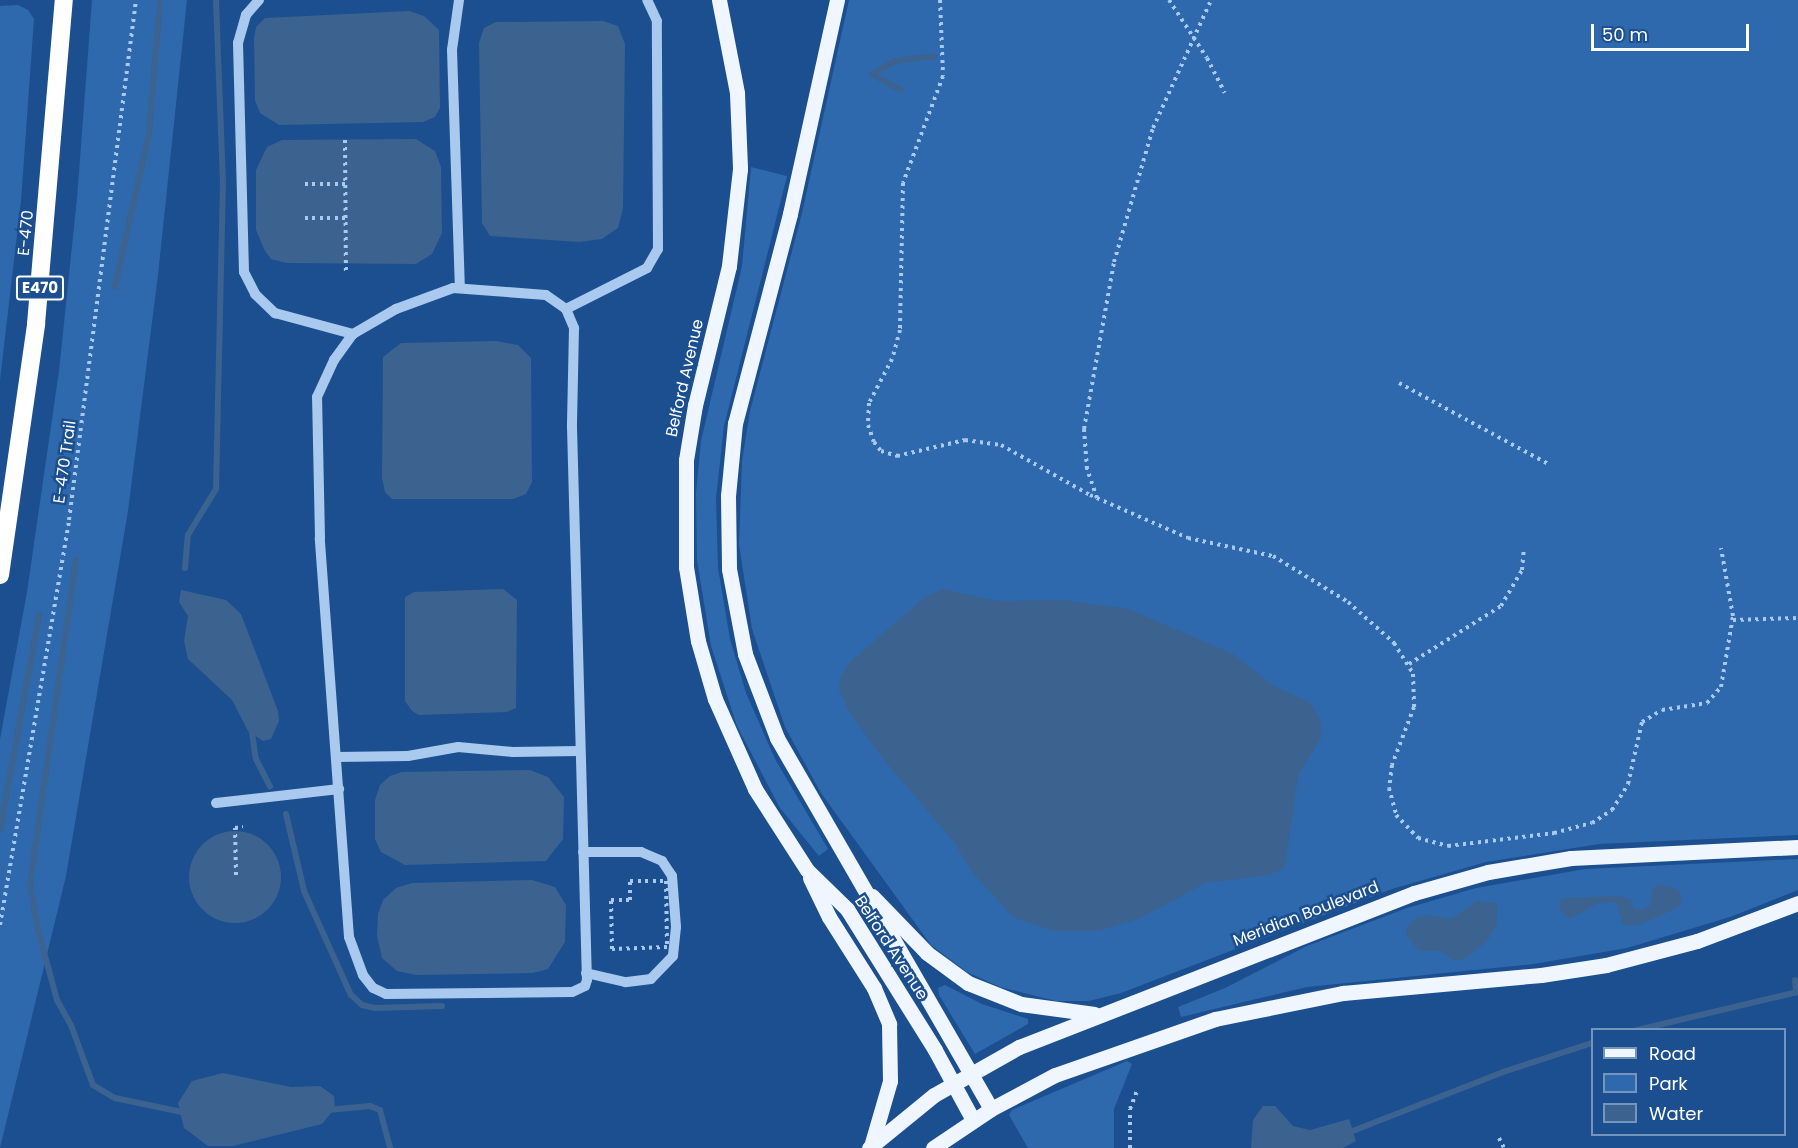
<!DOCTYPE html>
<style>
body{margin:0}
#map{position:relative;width:1798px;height:1148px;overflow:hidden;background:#1b4f8f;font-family:Poppins,sans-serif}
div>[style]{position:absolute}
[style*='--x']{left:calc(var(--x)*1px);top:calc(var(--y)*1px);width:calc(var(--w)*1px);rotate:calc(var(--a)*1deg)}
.green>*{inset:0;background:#2e69ad}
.water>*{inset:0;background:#3c6290}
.round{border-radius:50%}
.stream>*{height:6px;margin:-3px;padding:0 3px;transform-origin:3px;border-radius:3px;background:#3c6290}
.path>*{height:4px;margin-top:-2px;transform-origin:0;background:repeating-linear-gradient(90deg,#a9c9ee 0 3px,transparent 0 7.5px)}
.minor>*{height:10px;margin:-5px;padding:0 5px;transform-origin:5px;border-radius:5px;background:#a9c9ee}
.major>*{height:15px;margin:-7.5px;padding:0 7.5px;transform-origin:7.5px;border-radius:7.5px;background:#f0f6ff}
.highway>*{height:18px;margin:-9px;padding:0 9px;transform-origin:9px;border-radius:9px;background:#fff}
span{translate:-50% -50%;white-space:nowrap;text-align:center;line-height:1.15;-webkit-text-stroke:5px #1b4f8f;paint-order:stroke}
.shield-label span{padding:2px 4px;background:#1b4f8f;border:2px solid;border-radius:4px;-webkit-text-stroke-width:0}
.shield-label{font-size:15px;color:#fff;font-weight:700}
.street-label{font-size:16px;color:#fff}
.legend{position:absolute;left:1591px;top:1028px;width:195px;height:108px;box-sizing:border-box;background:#1b4f8f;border:2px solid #7695bc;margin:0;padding:8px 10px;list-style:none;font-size:18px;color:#fff}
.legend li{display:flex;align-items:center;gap:12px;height:30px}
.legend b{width:30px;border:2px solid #7695bc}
.scale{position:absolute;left:1591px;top:24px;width:158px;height:27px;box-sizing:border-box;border:3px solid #fff;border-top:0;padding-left:8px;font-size:18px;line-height:21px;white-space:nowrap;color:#fff;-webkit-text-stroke:4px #1b4f8f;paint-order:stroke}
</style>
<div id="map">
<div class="green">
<div style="clip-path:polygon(92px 0,187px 0,158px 275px,128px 511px,66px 876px,0 1148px,0 739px,27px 592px,59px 371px,77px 198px)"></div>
<div style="clip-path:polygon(849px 0,1798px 0,1798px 835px,1599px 844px,1486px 862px,1392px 889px,1121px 993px,1089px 1001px,1056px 1001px,1000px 987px,967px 972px,931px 945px,821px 793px,785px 727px,752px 629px,739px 544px,742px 461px,750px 411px,802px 213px)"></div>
<div style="clip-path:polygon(18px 5px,28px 10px,34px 19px,21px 201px,0 380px,0 6px)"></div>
<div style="clip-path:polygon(751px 167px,787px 176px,724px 426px,716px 498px,718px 568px,730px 639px,746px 693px,775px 759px,828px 849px,819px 856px,780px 808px,737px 726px,711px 646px,697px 560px,696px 493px,701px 441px,742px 266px)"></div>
<div style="clip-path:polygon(1798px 859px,1798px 890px,1730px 917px,1627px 948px,1534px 964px,1307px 987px,1181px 1017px,1178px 1007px,1225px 988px,1307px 946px,1407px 908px,1476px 888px,1585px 869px)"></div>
<div style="clip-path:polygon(945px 985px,982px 1004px,1028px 1019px,1028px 1024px,975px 1054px,939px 995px,938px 988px)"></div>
<div style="clip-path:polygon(1127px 1061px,1132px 1064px,1114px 1109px,1114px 1148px,1028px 1148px,1009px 1115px,1012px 1110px)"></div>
</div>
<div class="water">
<div style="clip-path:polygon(409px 11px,424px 16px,439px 30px,440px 108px,435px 117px,423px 122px,279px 125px,260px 113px,255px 100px,254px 38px,256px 27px,265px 18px)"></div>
<div style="clip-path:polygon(603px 21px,618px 26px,625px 44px,623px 208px,618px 228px,602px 239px,579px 242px,490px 236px,482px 223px,479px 43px,484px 28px,496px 22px)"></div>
<div style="clip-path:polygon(416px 139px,435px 151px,441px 167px,442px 233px,432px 254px,416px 264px,287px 263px,271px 259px,265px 251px,256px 230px,256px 170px,267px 147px,282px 140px)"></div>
<div style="clip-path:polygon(496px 341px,518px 345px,531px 358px,532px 482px,526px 494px,513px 499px,392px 499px,385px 492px,382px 478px,383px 357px,401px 343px)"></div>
<div style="clip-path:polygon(503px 589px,517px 600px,516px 708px,507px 712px,419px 715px,412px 711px,405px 701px,405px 597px,414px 592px)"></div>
<div style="clip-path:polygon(943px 589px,998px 601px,1063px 600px,1129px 609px,1233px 654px,1274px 686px,1309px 702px,1320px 718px,1322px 736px,1298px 776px,1285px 867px,1270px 875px,1206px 883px,1138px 919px,1099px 931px,1053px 931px,1013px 917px,972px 872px,954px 842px,884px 760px,851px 715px,839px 690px,840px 678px,849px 663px,926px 596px)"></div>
<div style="clip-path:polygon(181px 590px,226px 600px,241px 614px,278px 711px,279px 721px,271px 739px,263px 741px,248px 731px,232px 700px,188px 659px,184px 641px,188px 616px,179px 602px)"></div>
<div style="clip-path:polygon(530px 770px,548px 777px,564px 797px,563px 839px,546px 861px,405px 865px,381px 852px,375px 839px,375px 800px,380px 785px,390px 776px,402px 772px)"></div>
<div class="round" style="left:189px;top:831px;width:92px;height:92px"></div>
<div style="clip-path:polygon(532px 880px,555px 887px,566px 905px,565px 942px,548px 969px,533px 973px,416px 975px,397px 971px,382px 958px,377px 936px,378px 914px,383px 900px,396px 888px,412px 883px)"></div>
<div style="clip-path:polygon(1659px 884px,1678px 889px,1682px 897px,1681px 906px,1640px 925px,1623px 925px,1616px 902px,1596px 904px,1570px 919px,1560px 911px,1560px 901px,1565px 898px,1618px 896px,1630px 899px,1634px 909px,1643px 909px,1651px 905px,1652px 889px)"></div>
<div style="clip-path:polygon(1477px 901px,1497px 903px,1497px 925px,1486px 942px,1465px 959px,1453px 960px,1440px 951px,1419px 951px,1407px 936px,1406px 928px,1416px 918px,1427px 915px,1451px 919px)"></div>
<div style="clip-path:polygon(223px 1073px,291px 1087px,320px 1086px,334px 1096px,335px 1108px,322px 1124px,233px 1146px,208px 1146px,184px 1128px,178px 1103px,192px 1081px)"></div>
<div style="clip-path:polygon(1263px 1106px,1275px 1106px,1293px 1126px,1310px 1130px,1349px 1119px,1356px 1141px,1343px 1148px,1251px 1148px,1253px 1120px)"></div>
</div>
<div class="stream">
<div style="--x:901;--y:90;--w:33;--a:-151"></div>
<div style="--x:872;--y:74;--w:26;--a:-29"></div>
<div style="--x:895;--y:61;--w:40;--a:-7.1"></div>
<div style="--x:115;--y:287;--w:159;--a:-77.6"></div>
<div style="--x:149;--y:132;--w:132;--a:-85.2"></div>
<div style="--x:76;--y:560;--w:327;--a:98.1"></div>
<div style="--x:30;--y:884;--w:47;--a:80.1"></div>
<div style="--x:38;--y:930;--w:73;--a:74.8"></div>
<div style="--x:57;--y:1000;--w:29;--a:61"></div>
<div style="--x:71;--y:1025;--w:64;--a:69.9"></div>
<div style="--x:93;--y:1085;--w:26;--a:31"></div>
<div style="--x:115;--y:1098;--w:73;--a:11.9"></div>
<div style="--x:185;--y:568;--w:33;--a:-85"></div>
<div style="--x:188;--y:535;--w:54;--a:-58.7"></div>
<div style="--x:216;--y:489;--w:306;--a:-88.7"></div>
<div style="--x:223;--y:183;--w:183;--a:-92.2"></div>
<div style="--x:251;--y:725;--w:34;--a:82"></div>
<div style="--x:256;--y:759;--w:31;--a:63"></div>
<div style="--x:286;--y:814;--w:79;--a:76.8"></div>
<div style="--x:304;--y:891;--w:114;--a:65.7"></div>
<div style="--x:351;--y:995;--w:15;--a:42"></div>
<div style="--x:362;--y:1005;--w:13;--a:13"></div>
<div style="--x:375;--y:1008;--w:67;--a:-1.7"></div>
<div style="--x:0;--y:830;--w:219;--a:-79.7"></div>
<div style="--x:1795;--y:980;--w:12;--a:85"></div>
<div style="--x:1637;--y:1030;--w:165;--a:-13.3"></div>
<div style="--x:328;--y:1110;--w:42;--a:-5.4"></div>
<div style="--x:370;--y:1106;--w:11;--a:22"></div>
<div style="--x:380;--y:1110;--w:39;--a:75"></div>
<div style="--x:1345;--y:1134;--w:170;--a:-21.4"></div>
<div style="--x:1503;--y:1072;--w:94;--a:-18"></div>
</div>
<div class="path">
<div style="--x:940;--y:0;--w:76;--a:87.7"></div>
<div style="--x:943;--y:76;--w:114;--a:110.5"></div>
<div style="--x:903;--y:183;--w:147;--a:91.2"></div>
<div style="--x:900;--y:330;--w:30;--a:105"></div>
<div style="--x:892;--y:359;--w:50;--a:117.6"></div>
<div style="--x:869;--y:403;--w:22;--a:93"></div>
<div style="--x:868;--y:425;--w:18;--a:71"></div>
<div style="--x:874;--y:442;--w:11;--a:52"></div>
<div style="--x:881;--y:451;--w:17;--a:17"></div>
<div style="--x:897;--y:456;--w:70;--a:-13.2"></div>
<div style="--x:965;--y:440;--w:36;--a:8"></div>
<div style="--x:1001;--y:445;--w:102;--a:29.3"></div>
<div style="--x:1090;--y:495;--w:107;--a:23.7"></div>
<div style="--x:1188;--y:538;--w:87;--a:12"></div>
<div style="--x:1273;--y:556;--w:88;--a:31.5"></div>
<div style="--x:1348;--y:602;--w:62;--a:41.7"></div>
<div style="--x:1394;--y:643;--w:36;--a:58"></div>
<div style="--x:1413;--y:674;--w:33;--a:88"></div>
<div style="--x:1414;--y:707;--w:62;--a:110.8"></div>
<div style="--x:1392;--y:765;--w:23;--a:97"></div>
<div style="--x:1389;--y:788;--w:28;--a:75"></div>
<div style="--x:1396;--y:815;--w:32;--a:46"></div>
<div style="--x:1418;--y:838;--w:31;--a:15"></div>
<div style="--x:1448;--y:846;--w:107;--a:-7"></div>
<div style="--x:1554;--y:833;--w:39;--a:-15"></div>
<div style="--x:1592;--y:823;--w:24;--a:-33"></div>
<div style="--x:1612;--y:810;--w:31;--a:-58"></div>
<div style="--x:1628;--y:784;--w:64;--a:-77.3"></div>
<div style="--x:1642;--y:722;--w:23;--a:-31"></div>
<div style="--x:1662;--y:710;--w:46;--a:-8.8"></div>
<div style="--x:1707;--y:703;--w:21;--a:-49"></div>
<div style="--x:1721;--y:687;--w:72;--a:-80.4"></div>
<div style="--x:1733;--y:616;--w:69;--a:-100"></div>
<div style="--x:1169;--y:0;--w:69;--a:56.8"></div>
<div style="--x:1207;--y:58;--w:39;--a:63"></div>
<div style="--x:345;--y:140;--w:132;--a:89.6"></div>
<div style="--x:305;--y:184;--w:41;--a:0"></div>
<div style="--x:305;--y:218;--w:41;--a:0"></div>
<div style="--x:1399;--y:383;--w:170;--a:28.5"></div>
<div style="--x:1097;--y:498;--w:31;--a:-109"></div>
<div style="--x:1087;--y:469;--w:40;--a:-94.3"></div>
<div style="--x:1084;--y:429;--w:170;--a:-79.8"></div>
<div style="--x:1114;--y:262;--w:140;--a:-73.8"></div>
<div style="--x:1153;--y:128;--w:141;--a:-65.6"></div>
<div style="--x:1733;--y:620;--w:65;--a:-1.8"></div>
<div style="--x:1409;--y:664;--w:109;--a:-32.2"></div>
<div style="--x:1501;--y:606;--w:42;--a:-59.7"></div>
<div style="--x:1522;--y:570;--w:22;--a:-85"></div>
<div style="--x:236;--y:875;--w:47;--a:-91.2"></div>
<div style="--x:235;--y:828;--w:8;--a:-7"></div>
<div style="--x:630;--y:881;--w:36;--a:0"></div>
<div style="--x:666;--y:881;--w:66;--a:89.1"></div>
<div style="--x:667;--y:947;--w:55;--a:177.9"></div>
<div style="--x:612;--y:949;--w:49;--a:-91.2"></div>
<div style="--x:611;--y:900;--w:19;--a:0"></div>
<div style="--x:630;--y:900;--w:19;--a:-90"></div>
<div style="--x:0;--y:925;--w:411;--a:-80.3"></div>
<div style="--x:69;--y:520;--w:524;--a:-82.66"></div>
<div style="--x:1499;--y:1138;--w:11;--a:63"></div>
<div style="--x:1130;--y:1148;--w:39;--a:-90"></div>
<div style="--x:1130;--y:1109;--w:19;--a:-69"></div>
</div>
<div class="minor">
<div style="--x:259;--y:0;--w:20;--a:131"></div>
<div style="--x:246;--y:15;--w:29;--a:106"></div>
<div style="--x:238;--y:43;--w:229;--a:88.5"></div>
<div style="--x:244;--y:272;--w:25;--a:63"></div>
<div style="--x:255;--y:294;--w:28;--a:44"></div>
<div style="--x:275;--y:313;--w:81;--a:15.1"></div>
<div style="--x:459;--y:0;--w:50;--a:98"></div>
<div style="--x:452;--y:50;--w:237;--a:88.1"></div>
<div style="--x:453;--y:288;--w:93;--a:4.3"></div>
<div style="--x:546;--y:295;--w:24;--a:35"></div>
<div style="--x:566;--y:309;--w:21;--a:67"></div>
<div style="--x:574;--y:328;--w:99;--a:91.2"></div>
<div style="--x:572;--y:427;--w:553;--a:88.45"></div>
<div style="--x:587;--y:980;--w:6;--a:108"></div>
<div style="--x:585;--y:986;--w:14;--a:155"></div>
<div style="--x:572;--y:992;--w:186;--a:179.4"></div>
<div style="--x:386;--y:994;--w:14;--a:-155"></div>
<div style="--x:373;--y:988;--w:16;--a:-128"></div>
<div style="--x:363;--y:975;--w:40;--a:-110.2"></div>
<div style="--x:349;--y:937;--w:400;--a:-94.2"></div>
<div style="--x:320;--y:538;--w:141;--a:-91.2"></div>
<div style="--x:317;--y:397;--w:41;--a:-65.3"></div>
<div style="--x:334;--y:360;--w:32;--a:-54"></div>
<div style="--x:353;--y:334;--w:50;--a:-30.2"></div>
<div style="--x:396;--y:309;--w:61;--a:-20.2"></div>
<div style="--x:566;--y:309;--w:91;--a:-26.8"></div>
<div style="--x:647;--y:268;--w:22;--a:-60"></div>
<div style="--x:658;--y:249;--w:228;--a:-90.3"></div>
<div style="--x:657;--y:21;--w:23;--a:-115"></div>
<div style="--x:337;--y:757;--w:71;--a:-0.8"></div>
<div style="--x:408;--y:756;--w:51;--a:-10.2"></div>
<div style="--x:458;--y:747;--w:55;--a:5.2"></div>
<div style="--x:513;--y:752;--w:66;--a:-0.9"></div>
<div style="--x:216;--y:803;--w:124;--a:-6.5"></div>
<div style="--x:583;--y:852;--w:58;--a:0"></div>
<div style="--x:641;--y:852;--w:23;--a:23"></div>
<div style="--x:662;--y:861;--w:18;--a:56"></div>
<div style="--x:672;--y:876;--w:51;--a:85.5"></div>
<div style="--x:676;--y:927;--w:29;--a:96"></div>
<div style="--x:673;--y:956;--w:32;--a:134"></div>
<div style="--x:651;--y:979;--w:26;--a:173"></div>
<div style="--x:625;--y:982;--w:40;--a:-167"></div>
</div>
<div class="major">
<div style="--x:719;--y:0;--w:95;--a:79"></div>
<div style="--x:737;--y:93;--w:76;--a:87.7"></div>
<div style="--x:740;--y:169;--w:98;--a:96.5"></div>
<div style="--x:729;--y:266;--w:143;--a:103.7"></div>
<div style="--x:695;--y:405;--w:56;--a:99.3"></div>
<div style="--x:686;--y:460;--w:107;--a:90"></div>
<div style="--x:686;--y:567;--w:75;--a:80.8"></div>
<div style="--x:698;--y:641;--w:60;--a:73.7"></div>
<div style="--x:715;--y:699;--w:98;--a:66"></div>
<div style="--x:755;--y:789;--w:96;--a:57.3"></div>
<div style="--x:807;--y:870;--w:56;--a:44.3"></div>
<div style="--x:847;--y:909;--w:166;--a:58"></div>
<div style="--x:935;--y:1050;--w:80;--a:61.5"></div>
<div style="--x:837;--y:0;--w:219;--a:102.4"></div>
<div style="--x:790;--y:214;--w:216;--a:104.7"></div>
<div style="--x:735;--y:423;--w:73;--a:95.5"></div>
<div style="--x:728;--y:496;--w:73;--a:89.2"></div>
<div style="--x:729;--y:569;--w:86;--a:79.3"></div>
<div style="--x:745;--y:654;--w:90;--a:69.1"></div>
<div style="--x:777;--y:738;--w:428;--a:60"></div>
<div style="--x:810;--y:878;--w:43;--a:64"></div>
<div style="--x:829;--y:917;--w:84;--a:57.6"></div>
<div style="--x:874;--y:988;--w:39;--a:67"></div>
<div style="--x:889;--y:1024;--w:57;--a:89"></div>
<div style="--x:890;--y:1081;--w:65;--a:106.2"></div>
<div style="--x:872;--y:896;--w:79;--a:46"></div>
<div style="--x:927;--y:953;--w:51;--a:36.2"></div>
<div style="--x:968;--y:983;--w:57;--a:21.6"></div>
<div style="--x:1021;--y:1004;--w:74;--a:7.8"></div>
<div style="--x:869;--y:1148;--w:84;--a:-39.2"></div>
<div style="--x:934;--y:1095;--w:98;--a:-29.5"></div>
<div style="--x:1019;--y:1047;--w:424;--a:-21.3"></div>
<div style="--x:1414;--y:893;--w:77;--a:-15.8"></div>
<div style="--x:1488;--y:872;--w:84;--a:-9.6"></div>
<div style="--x:1571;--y:858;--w:227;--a:-2.8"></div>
<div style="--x:933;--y:1148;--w:70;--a:-33.9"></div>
<div style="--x:991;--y:1109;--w:72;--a:-28"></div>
<div style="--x:1055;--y:1075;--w:170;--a:-19.3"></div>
<div style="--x:1215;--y:1019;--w:131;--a:-11.5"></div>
<div style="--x:1343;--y:993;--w:199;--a:-5.2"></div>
<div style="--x:1541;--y:975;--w:66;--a:-8.7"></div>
<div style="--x:1606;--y:965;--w:94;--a:-14.8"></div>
<div style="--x:1697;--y:941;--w:108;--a:-20.6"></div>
</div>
<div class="highway">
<div style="--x:0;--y:575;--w:254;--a:-81.8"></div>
<div style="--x:36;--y:324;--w:325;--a:-85.1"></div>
</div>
<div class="shield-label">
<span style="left:40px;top:288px">E470</span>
</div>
<div class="street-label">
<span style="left:26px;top:233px;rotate:-84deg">E-470</span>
<span style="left:685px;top:378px;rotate:-77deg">Belford Avenue</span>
<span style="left:65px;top:462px;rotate:-82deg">E-470 Trail</span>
<span style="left:1306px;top:914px;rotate:-21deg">Meridian Boulevard</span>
<span style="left:891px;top:948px;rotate:57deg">Belford Avenue</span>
</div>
<ul class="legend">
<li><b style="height:8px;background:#f0f6ff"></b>Road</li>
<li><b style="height:16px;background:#2e69ad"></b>Park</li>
<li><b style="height:16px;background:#3c6290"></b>Water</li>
</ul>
<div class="scale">50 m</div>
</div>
